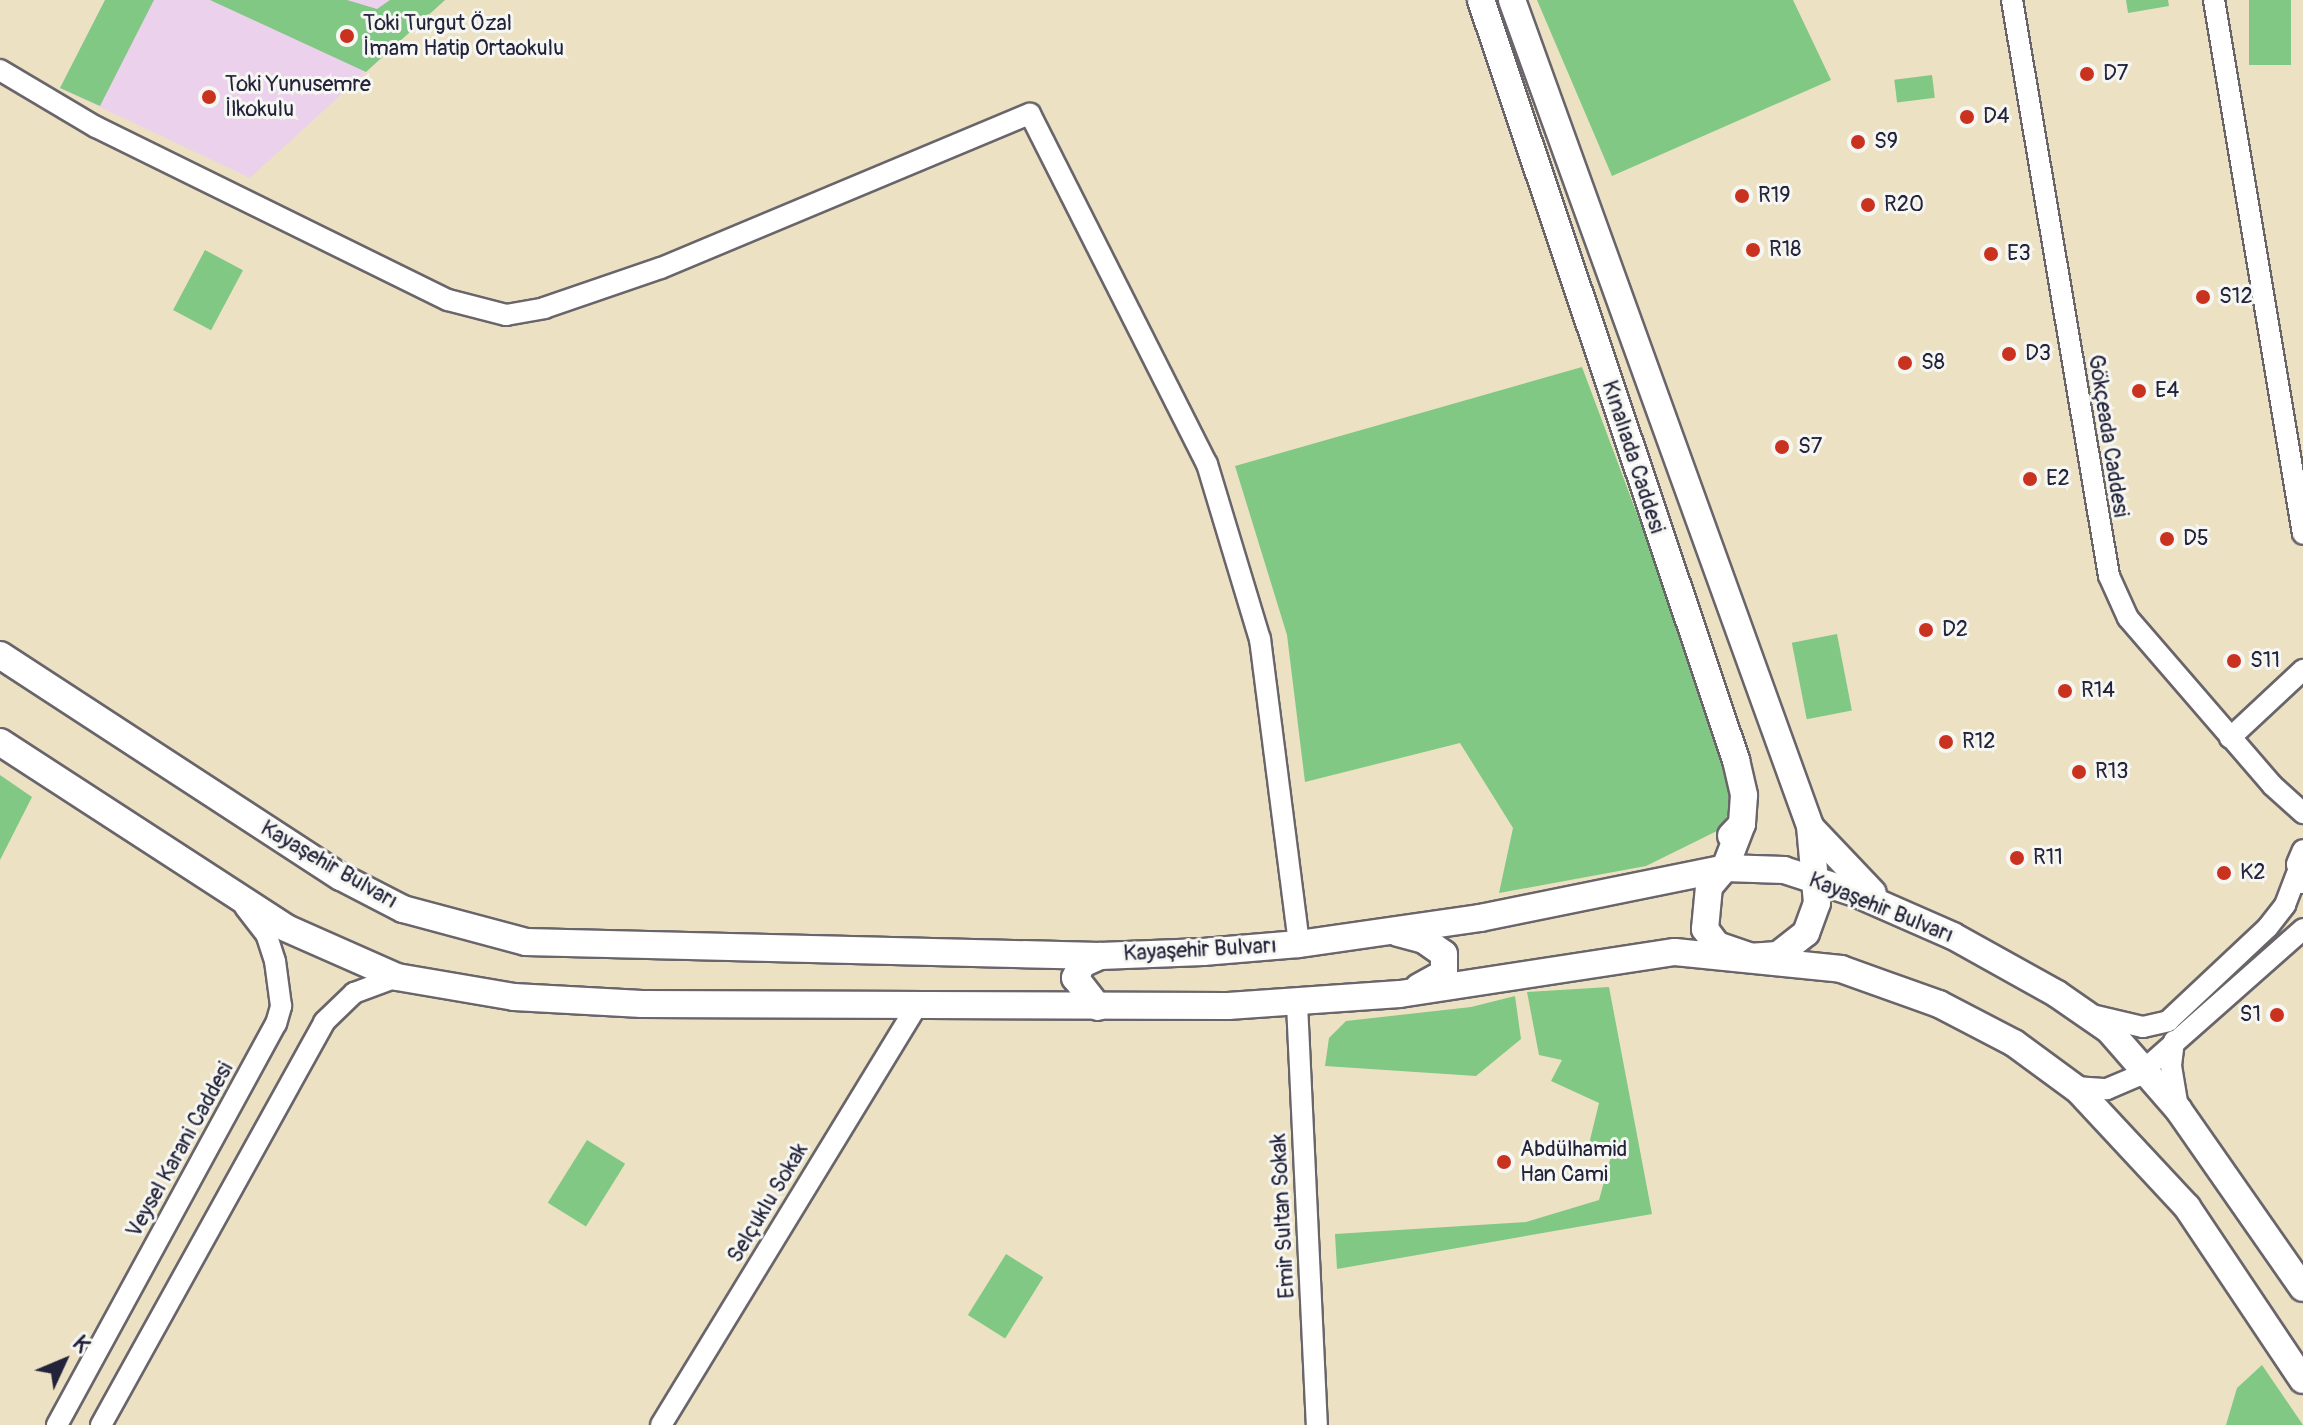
<!DOCTYPE html>
<meta charset="utf-8">
<style>
body{margin:0}
#map{position:relative;width:2303px;height:1425px;overflow:hidden;background:#ece2c3;font-family:Pangolin,sans-serif}
div>[style]{position:absolute}
[style*='--x']{left:calc(var(--x)*1px);top:calc(var(--y)*1px);width:calc(var(--w)*1px);rotate:calc(var(--a)*1deg)}
.built>*{inset:0;background:#ebd1eb}
.green>*{inset:0;background:#81c884;transform-origin:0 0}
.roads{filter:drop-shadow(2px 0 #69656b) drop-shadow(-2px 0 #69656b) drop-shadow(0 2px #69656b) drop-shadow(0 -2px #69656b)}
.minor>*{height:20px;margin:-10px;padding:0 10px;transform-origin:10px;border-radius:10px;background:#fff}
.major>*{height:26px;margin:-13px;padding:0 13px;transform-origin:13px;border-radius:13px;background:#fff}
.dots>*{width:22px;height:22px;translate:-50% -50%;box-sizing:border-box;border:4px solid #f6f6f2;border-radius:50%}
span{translate:-50% -50%;white-space:nowrap;text-align:center;line-height:1.15;-webkit-text-stroke:6px #f6f6f2;paint-order:stroke}
.poi-label{font-size:22px;color:#22223b}
.left{translate:0 -50%;text-align:left}
.right{translate:-100% -50%;text-align:right}
.street-label{font-size:22px;color:#22223b}
.north{position:absolute;left:24px;top:1321px;width:80px;height:80px;-webkit-text-stroke:6px #f6f6f2;paint-order:stroke;rotate:46deg;font-size:22px;font-weight:700;line-height:32px;text-align:center;color:#22223b}
.north::after{content:'';display:block;margin:auto;width:28px;height:36px;background:#22223b;clip-path:polygon(50% 0,100% 100%,50% 72%,0 100%)}
</style>
<div id="map">
<div class="built">
<div style="clip-path:polygon(105px 0,445px 0,250px 178px,60px 88px)"></div>
</div>
<div class="green">
<div style="clip-path:polygon(105px 0,154px 0,100px 106px,60px 88px)"></div>
<div style="clip-path:polygon(210px 0,347px 0,377px 9px,390px 0,445px 0,366px 72px)"></div>
<div style="clip-path:polygon(1537px 0,1793px 0,1831px 80px,1612px 176px)"></div>
<div style="clip-path:polygon(2126px 0,2168px 0,2169px 6px,2128px 13px)"></div>
<div style="left:2249px;top:0;width:42px;height:65px"></div>
<div style="left:1932px;top:75px;width:23px;height:38px;rotate:83deg"></div>
<div style="left:205px;top:250px;width:43px;height:68px;rotate:28deg"></div>
<div style="clip-path:polygon(1582px 367px,1705px 696px,1733px 802px,1721px 829px,1646px 866px,1499px 893px,1513px 828px,1460px 743px,1305px 782px,1287px 635px,1235px 466px)"></div>
<div style="left:1837px;top:634px;width:78px;height:46px;rotate:79deg"></div>
<div style="clip-path:polygon(0 775px,32px 797px,0 860px)"></div>
<div style="clip-path:polygon(1609px 987px,1652px 1214px,1337px 1269px,1335px 1234px,1526px 1222px,1599px 1200px,1612px 1153px,1589px 1144px,1599px 1103px,1551px 1081px,1562px 1060px,1539px 1055px,1527px 992px)"></div>
<div style="clip-path:polygon(1515px 996px,1521px 1039px,1476px 1076px,1325px 1066px,1329px 1038px,1346px 1021px,1471px 1007px)"></div>
<div style="left:587px;top:1140px;width:45px;height:74px;rotate:32deg"></div>
<div style="left:1006px;top:1254px;width:44px;height:72px;rotate:32deg"></div>
<div style="clip-path:polygon(2262px 1365px,2303px 1425px,2226px 1425px,2237px 1388px)"></div>
</div>
<div class="roads">
<div class="minor">
<div style="--x:2012;--y:0;--w:584;--a:80.44"></div>
<div style="--x:2109;--y:576;--w:46;--a:65.7"></div>
<div style="--x:2128;--y:618;--w:221;--a:49.2"></div>
<div style="--x:2272;--y:785;--w:42;--a:42.1"></div>
<div style="--x:2214;--y:0;--w:541;--a:80.54"></div>
<div style="--x:0;--y:70;--w:112;--a:30.7"></div>
<div style="--x:96;--y:127;--w:392;--a:26.2"></div>
<div style="--x:448;--y:300;--w:60;--a:14.5"></div>
<div style="--x:506;--y:315;--w:39;--a:-10"></div>
<div style="--x:544;--y:308;--w:124;--a:-18.9"></div>
<div style="--x:661;--y:268;--w:400;--a:-22.7"></div>
<div style="--x:1030;--y:114;--w:392;--a:63.2"></div>
<div style="--x:1207;--y:464;--w:183;--a:73.2"></div>
<div style="--x:1260;--y:639;--w:307;--a:82.7"></div>
<div style="--x:2230;--y:738;--w:100;--a:-43"></div>
<div style="--x:2301;--y:883;--w:19;--a:-102"></div>
<div style="--x:2297;--y:864;--w:15;--a:-67"></div>
<div style="--x:1297;--y:1004;--w:421;--a:87.3"></div>
<div style="--x:2096;--y:1016;--w:48;--a:13.2"></div>
<div style="--x:2143;--y:1027;--w:26;--a:-13"></div>
<div style="--x:2168;--y:1021;--w:137;--a:-43.2"></div>
<div style="--x:2268;--y:927;--w:28;--a:-52"></div>
<div style="--x:2285;--y:905;--w:33;--a:-69"></div>
<div style="--x:2174;--y:1041;--w:25;--a:97"></div>
<div style="--x:2171;--y:1066;--w:43;--a:80.5"></div>
<div style="--x:2075;--y:1087;--w:32;--a:4"></div>
<div style="--x:2107;--y:1089;--w:33;--a:-23"></div>
<div style="--x:2137;--y:1076;--w:222;--a:-41.5"></div>
<div style="--x:57;--y:1425;--w:457;--a:-61.4"></div>
<div style="--x:276;--y:1024;--w:19;--a:-74"></div>
<div style="--x:281;--y:1006;--w:45;--a:-97.6"></div>
<div style="--x:275;--y:961;--w:28;--a:-108"></div>
<div style="--x:266;--y:934;--w:34;--a:-128"></div>
<div style="--x:101;--y:1425;--w:461;--a:-61"></div>
<div style="--x:324;--y:1022;--w:42;--a:-44"></div>
<div style="--x:354;--y:993;--w:46;--a:-20.4"></div>
<div style="--x:661;--y:1425;--w:491;--a:-58.6"></div>
</div>
<div class="major">
<div style="--x:1481;--y:0;--w:802;--a:71.45"></div>
<div style="--x:1736;--y:760;--w:36;--a:77"></div>
<div style="--x:1744;--y:795;--w:29;--a:94"></div>
<div style="--x:1742;--y:824;--w:16;--a:133"></div>
<div style="--x:1512;--y:0;--w:878;--a:70.16"></div>
<div style="--x:1810;--y:826;--w:77;--a:84.8"></div>
<div style="--x:1817;--y:903;--w:32;--a:110"></div>
<div style="--x:1806;--y:933;--w:36;--a:142"></div>
<div style="--x:1778;--y:955;--w:26;--a:176"></div>
<div style="--x:1752;--y:957;--w:37;--a:-161"></div>
<div style="--x:1717;--y:945;--w:20;--a:-127"></div>
<div style="--x:1705;--y:929;--w:42;--a:-84.6"></div>
<div style="--x:1709;--y:887;--w:25;--a:-50"></div>
<div style="--x:1725;--y:868;--w:47;--a:-68.9"></div>
<div style="--x:0;--y:655;--w:407;--a:33.1"></div>
<div style="--x:341;--y:877;--w:70;--a:27.3"></div>
<div style="--x:403;--y:909;--w:127;--a:15"></div>
<div style="--x:526;--y:942;--w:574;--a:1.4"></div>
<div style="--x:1100;--y:956;--w:103;--a:-2.2"></div>
<div style="--x:1203;--y:952;--w:96;--a:-4.8"></div>
<div style="--x:1299;--y:944;--w:183;--a:-8.2"></div>
<div style="--x:1480;--y:918;--w:250;--a:-11.5"></div>
<div style="--x:1725;--y:868;--w:59;--a:1.9"></div>
<div style="--x:1784;--y:870;--w:75;--a:17.9"></div>
<div style="--x:1855;--y:893;--w:107;--a:23.7"></div>
<div style="--x:1953;--y:936;--w:119;--a:29.1"></div>
<div style="--x:2057;--y:994;--w:63;--a:34.7"></div>
<div style="--x:2109;--y:1030;--w:105;--a:48.9"></div>
<div style="--x:2178;--y:1109;--w:218;--a:55.1"></div>
<div style="--x:0;--y:742;--w:341;--a:33"></div>
<div style="--x:286;--y:928;--w:121;--a:23.8"></div>
<div style="--x:397;--y:977;--w:119;--a:9.7"></div>
<div style="--x:514;--y:997;--w:128;--a:3.1"></div>
<div style="--x:642;--y:1004;--w:586;--a:0.2"></div>
<div style="--x:1228;--y:1006;--w:172;--a:-4"></div>
<div style="--x:1400;--y:994;--w:278;--a:-8.7"></div>
<div style="--x:1675;--y:952;--w:167;--a:5.8"></div>
<div style="--x:1841;--y:969;--w:104;--a:19.7"></div>
<div style="--x:1939;--y:1004;--w:85;--a:27.5"></div>
<div style="--x:2014;--y:1043;--w:79;--a:36.3"></div>
<div style="--x:2078;--y:1090;--w:160;--a:47"></div>
<div style="--x:2187;--y:1207;--w:208;--a:56.2"></div>
<div style="--x:1812;--y:829;--w:88;--a:46.4"></div>
<div style="--x:1398;--y:933;--w:27;--a:15"></div>
<div style="--x:1424;--y:940;--w:24;--a:35"></div>
<div style="--x:1444;--y:954;--w:19;--a:90"></div>
<div style="--x:1444;--y:973;--w:29;--a:151"></div>
<div style="--x:1098;--y:1007;--w:37;--a:-128"></div>
<div style="--x:1075;--y:978;--w:16;--a:-63"></div>
<div style="--x:1082;--y:964;--w:20;--a:-24"></div>
</div>
</div>
<div class="dots">
<div style="left:347px;top:36px;background:#c8321e"></div>
<div style="left:2087px;top:74px;background:#c8321e"></div>
<div style="left:209px;top:97px;background:#c8321e"></div>
<div style="left:1967px;top:117px;background:#c8321e"></div>
<div style="left:1858px;top:142px;background:#c8321e"></div>
<div style="left:1742px;top:196px;background:#c8321e"></div>
<div style="left:1868px;top:205px;background:#c8321e"></div>
<div style="left:1753px;top:250px;background:#c8321e"></div>
<div style="left:1991px;top:254px;background:#c8321e"></div>
<div style="left:2203px;top:297px;background:#c8321e"></div>
<div style="left:2009px;top:354px;background:#c8321e"></div>
<div style="left:1905px;top:363px;background:#c8321e"></div>
<div style="left:2139px;top:391px;background:#c8321e"></div>
<div style="left:1782px;top:447px;background:#c8321e"></div>
<div style="left:2030px;top:479px;background:#c8321e"></div>
<div style="left:2167px;top:539px;background:#c8321e"></div>
<div style="left:1926px;top:630px;background:#c8321e"></div>
<div style="left:2234px;top:661px;background:#c8321e"></div>
<div style="left:2065px;top:691px;background:#c8321e"></div>
<div style="left:1946px;top:742px;background:#c8321e"></div>
<div style="left:2079px;top:772px;background:#c8321e"></div>
<div style="left:2017px;top:858px;background:#c8321e"></div>
<div style="left:2224px;top:873px;background:#c8321e"></div>
<div style="left:2277px;top:1015px;background:#c8321e"></div>
<div style="left:1504px;top:1162px;background:#c8321e"></div>
</div>
<div class="poi-label">
<span class="left" style="left:363px;top:36px">Toki Turgut Özal<br>İmam Hatip Ortaokulu</span>
<span class="left" style="left:2103px;top:74px">D7</span>
<span class="left" style="left:225px;top:97px">Toki Yunusemre<br>İlkokulu</span>
<span class="left" style="left:1983px;top:117px">D4</span>
<span class="left" style="left:1874px;top:142px">S9</span>
<span class="left" style="left:1758px;top:196px">R19</span>
<span class="left" style="left:1884px;top:205px">R20</span>
<span class="left" style="left:1769px;top:250px">R18</span>
<span class="left" style="left:2007px;top:254px">E3</span>
<span class="left" style="left:2219px;top:297px">S12</span>
<span class="left" style="left:2025px;top:354px">D3</span>
<span class="left" style="left:1921px;top:363px">S8</span>
<span class="left" style="left:2155px;top:391px">E4</span>
<span class="left" style="left:1798px;top:447px">S7</span>
<span class="left" style="left:2046px;top:479px">E2</span>
<span class="left" style="left:2183px;top:539px">D5</span>
<span class="left" style="left:1942px;top:630px">D2</span>
<span class="left" style="left:2250px;top:661px">S11</span>
<span class="left" style="left:2081px;top:691px">R14</span>
<span class="left" style="left:1962px;top:742px">R12</span>
<span class="left" style="left:2095px;top:772px">R13</span>
<span class="left" style="left:2033px;top:858px">R11</span>
<span class="left" style="left:2240px;top:873px">K2</span>
<span class="right" style="left:2261px;top:1015px">S1</span>
<span class="left" style="left:1520px;top:1162px">Abdülhamid<br>Han Cami</span>
</div>
<div class="street-label">
<span style="left:2108px;top:436px;rotate:81deg">Gökçeada Caddesi</span>
<span style="left:1633px;top:457px;rotate:72deg">Kınalıada Caddesi</span>
<span style="left:329px;top:865px;rotate:30deg">Kayaşehir Bulvarı</span>
<span style="left:1881px;top:908px;rotate:22deg">Kayaşehir Bulvarı</span>
<span style="left:1200px;top:950px;rotate:-3deg">Kayaşehir Bulvarı</span>
<span style="left:180px;top:1150px;rotate:-61deg">Veysel Karani Caddesi</span>
<span style="left:768px;top:1203px;rotate:-59deg">Selçuklu Sokak</span>
<span style="left:1283px;top:1216px;rotate:-93deg">Emir Sultan Sokak</span>
</div>
<div class="north">K</div>
</div>
